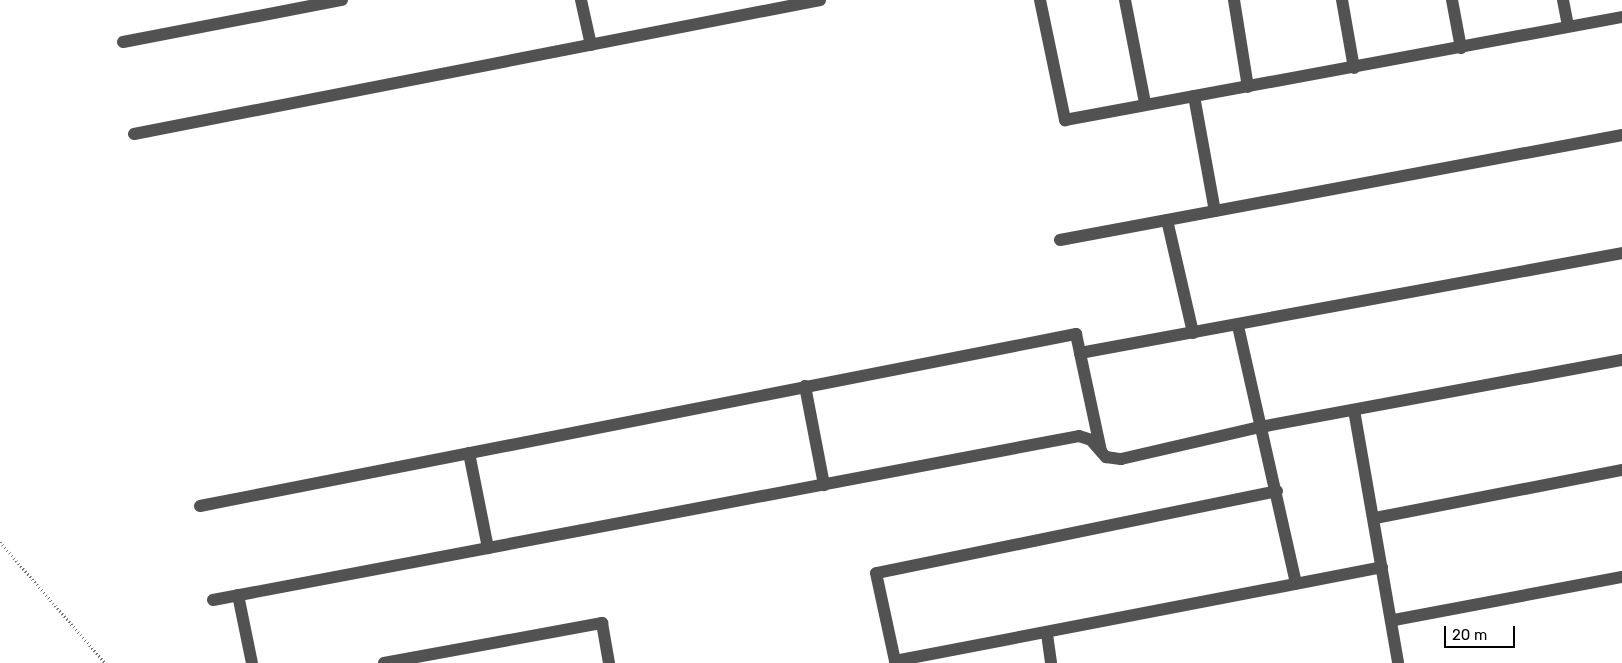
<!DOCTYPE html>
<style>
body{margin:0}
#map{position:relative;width:1622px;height:663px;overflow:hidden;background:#fff;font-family:Rubik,sans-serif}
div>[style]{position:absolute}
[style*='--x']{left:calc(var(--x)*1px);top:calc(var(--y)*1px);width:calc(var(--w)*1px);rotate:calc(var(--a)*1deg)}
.path>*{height:3px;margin-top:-1.5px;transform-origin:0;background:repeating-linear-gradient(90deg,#747474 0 1px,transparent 0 3.5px)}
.minor>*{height:12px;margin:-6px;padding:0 6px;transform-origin:6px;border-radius:6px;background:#525252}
span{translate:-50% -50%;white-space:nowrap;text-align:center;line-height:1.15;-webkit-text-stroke:5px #fff;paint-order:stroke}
.scale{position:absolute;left:1444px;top:626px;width:71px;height:22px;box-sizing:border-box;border:2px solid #000;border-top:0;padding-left:6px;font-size:15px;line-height:18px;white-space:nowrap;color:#000;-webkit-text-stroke:4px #fff;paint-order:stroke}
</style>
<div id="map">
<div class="path">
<div style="--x:0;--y:542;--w:160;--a:49"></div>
</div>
<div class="minor">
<div style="--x:581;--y:0;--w:46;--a:77.5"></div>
<div style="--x:1040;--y:0;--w:123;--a:78.2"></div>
<div style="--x:1065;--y:120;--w:566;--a:-10.48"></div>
<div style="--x:1125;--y:0;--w:105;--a:79"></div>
<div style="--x:1234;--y:0;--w:88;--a:80.9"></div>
<div style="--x:1342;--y:0;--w:69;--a:80"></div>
<div style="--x:1452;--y:0;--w:49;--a:79.4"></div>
<div style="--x:1563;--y:0;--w:26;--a:79"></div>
<div style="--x:123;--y:42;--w:223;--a:-10.9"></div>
<div style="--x:1194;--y:96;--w:117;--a:79.7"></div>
<div style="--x:134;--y:134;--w:699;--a:-11.05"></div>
<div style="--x:1167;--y:220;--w:116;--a:77"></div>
<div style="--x:1060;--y:240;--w:572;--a:-10.58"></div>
<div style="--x:1238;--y:326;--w:264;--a:77.3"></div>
<div style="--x:805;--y:386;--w:101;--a:79.1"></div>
<div style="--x:1354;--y:410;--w:256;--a:80.1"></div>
<div style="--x:1101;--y:451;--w:100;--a:-102.1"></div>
<div style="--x:1080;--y:353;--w:551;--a:-10.45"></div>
<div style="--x:469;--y:453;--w:97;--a:78.7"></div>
<div style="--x:1277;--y:491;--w:409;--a:168.4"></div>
<div style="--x:876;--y:573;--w:90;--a:77.8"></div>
<div style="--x:895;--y:661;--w:496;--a:-10.9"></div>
<div style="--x:200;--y:506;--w:893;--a:-11.11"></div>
<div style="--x:1076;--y:334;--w:19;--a:78"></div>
<div style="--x:1375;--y:518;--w:252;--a:-11"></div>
<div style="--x:238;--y:595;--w:69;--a:78.4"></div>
<div style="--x:213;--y:600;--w:881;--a:-10.72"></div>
<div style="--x:1079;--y:436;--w:13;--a:18"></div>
<div style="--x:1091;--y:440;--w:23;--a:49"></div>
<div style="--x:1106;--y:457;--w:15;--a:8"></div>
<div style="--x:1121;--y:459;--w:143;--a:-13"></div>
<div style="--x:1260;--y:427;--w:368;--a:-10.5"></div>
<div style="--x:1394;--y:620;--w:232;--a:-10.7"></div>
<div style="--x:1047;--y:634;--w:29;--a:82"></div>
<div style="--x:384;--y:663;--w:222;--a:-10.4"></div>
<div style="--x:602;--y:623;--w:41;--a:80.1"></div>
</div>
<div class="scale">20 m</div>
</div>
